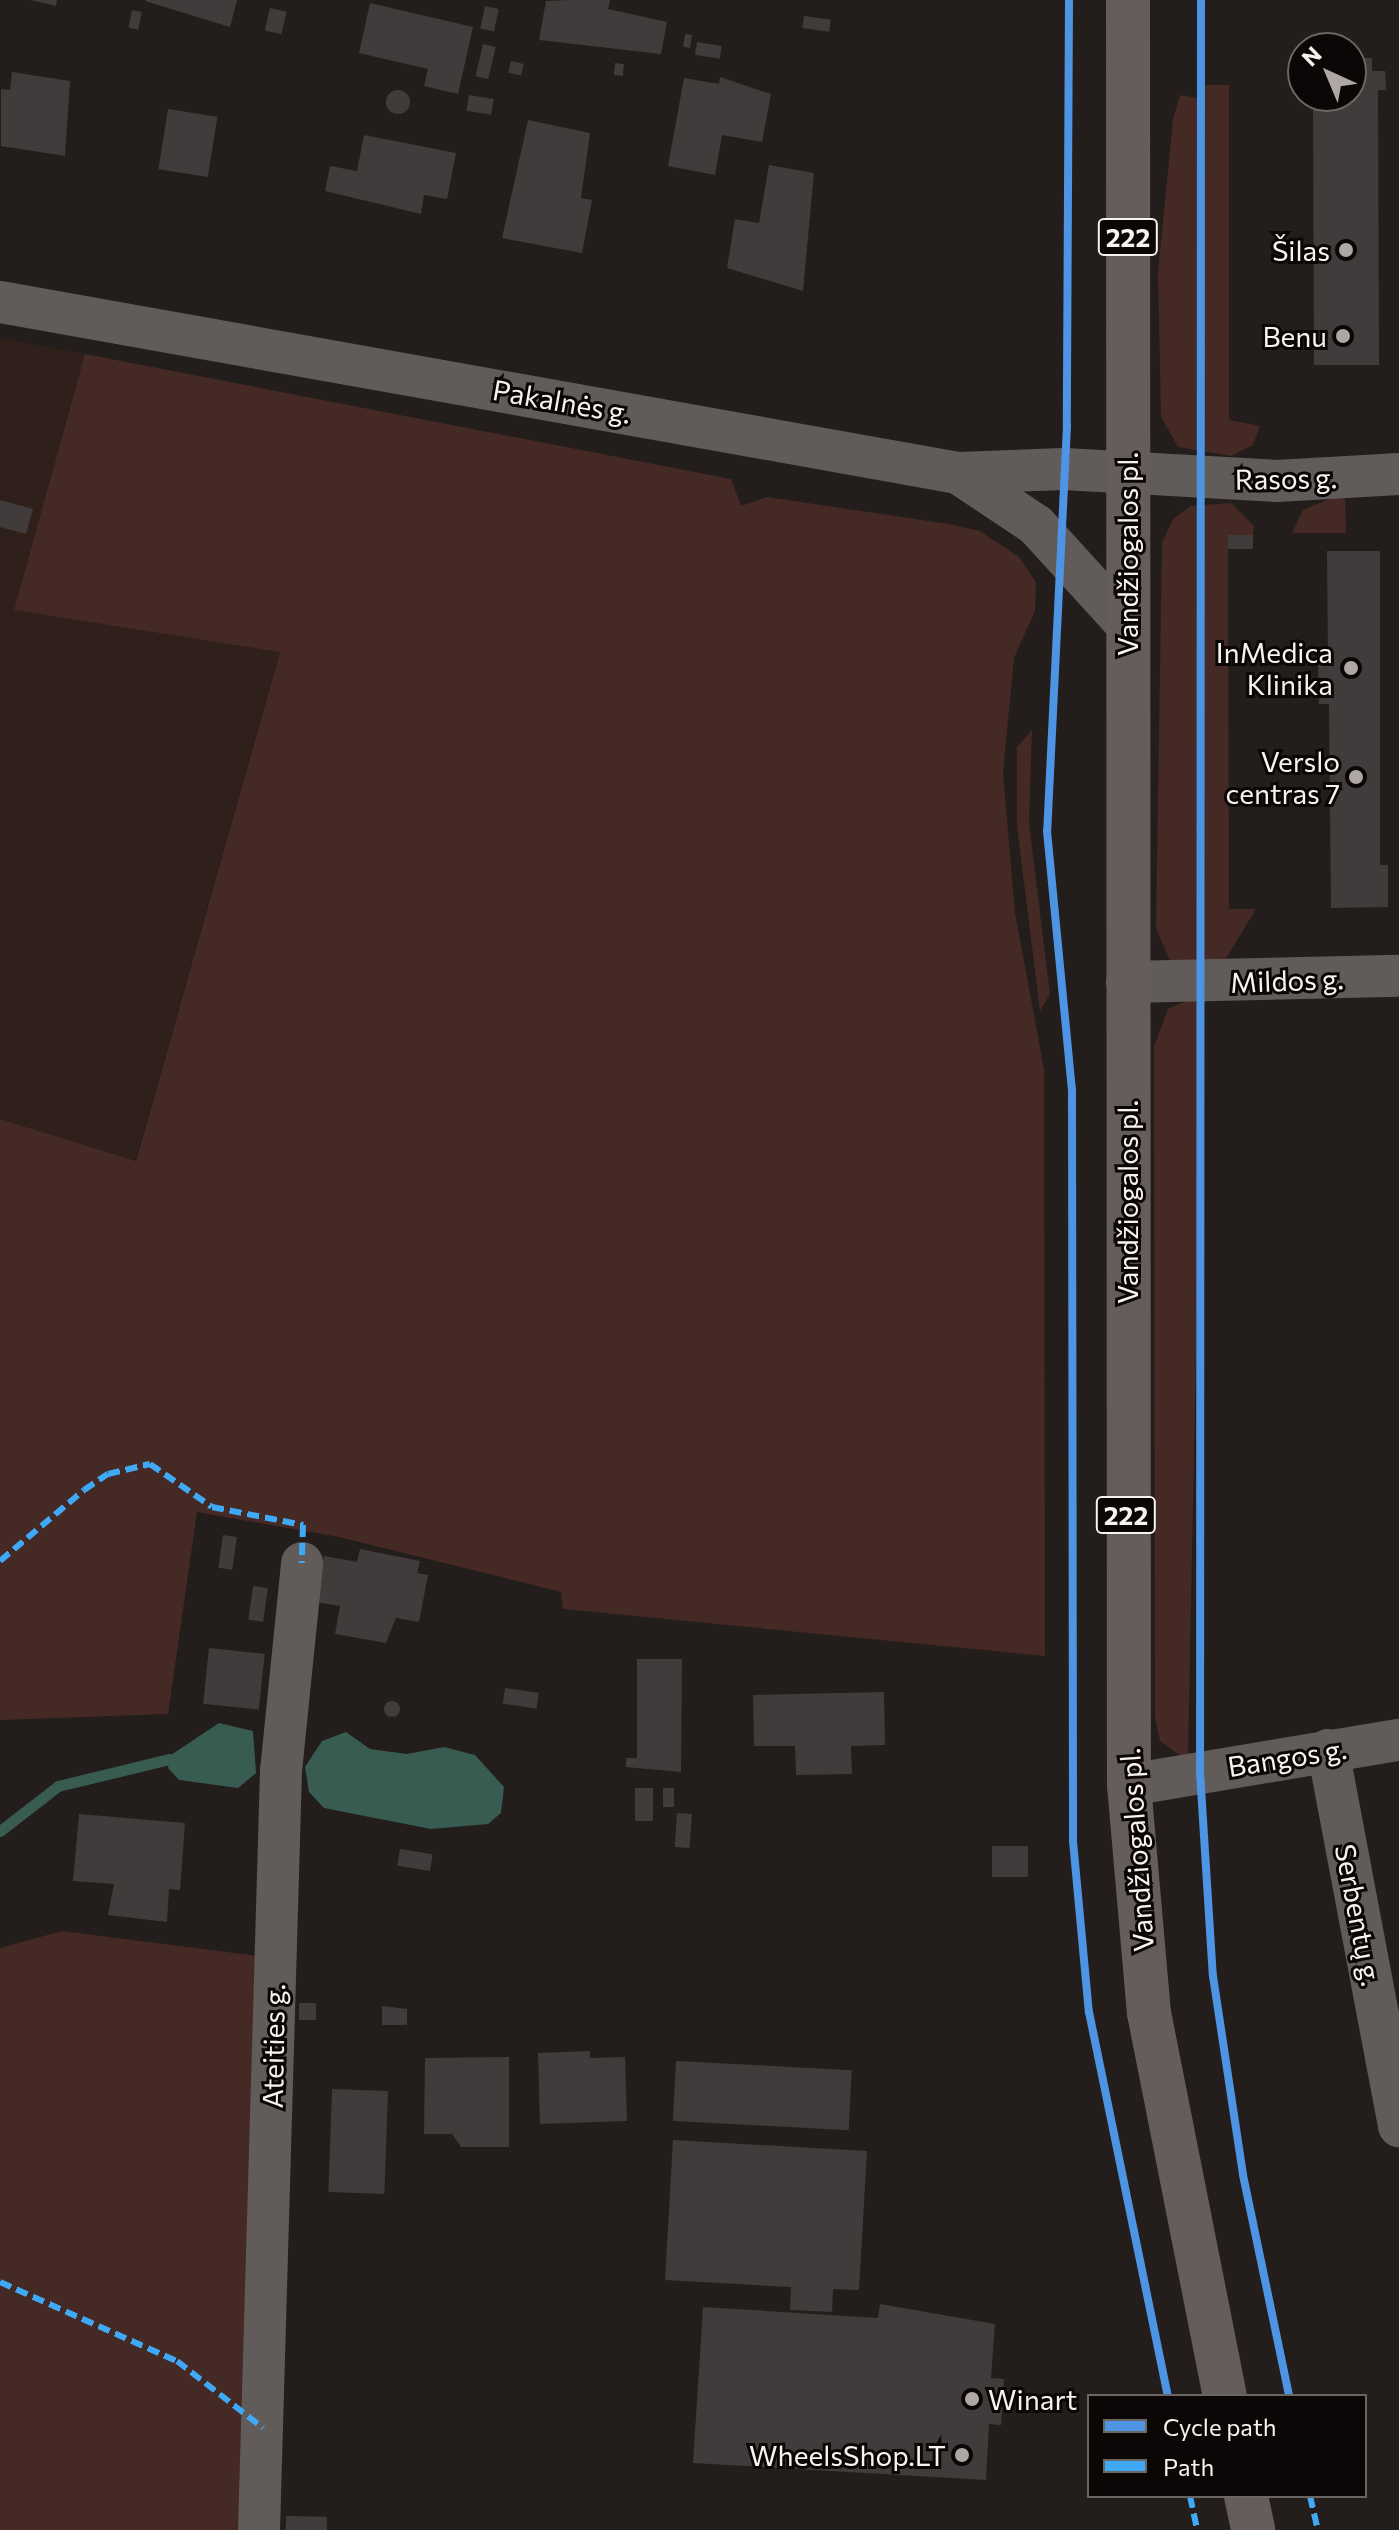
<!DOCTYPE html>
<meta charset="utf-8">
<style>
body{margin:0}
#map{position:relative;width:1399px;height:2530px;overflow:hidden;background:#231d1c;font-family:Commissioner,sans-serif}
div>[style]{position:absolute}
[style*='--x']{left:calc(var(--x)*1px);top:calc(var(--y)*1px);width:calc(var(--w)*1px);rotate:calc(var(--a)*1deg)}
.built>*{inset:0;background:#2f201c}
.green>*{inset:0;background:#442924}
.water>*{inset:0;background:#385b52}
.stream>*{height:11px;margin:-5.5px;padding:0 5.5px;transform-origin:5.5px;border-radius:5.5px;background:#385b52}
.building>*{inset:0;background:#413c3b;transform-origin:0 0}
.round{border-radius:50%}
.street>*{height:42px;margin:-21px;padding:0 21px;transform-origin:21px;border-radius:21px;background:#615b5a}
.primary>*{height:44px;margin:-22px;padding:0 22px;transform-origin:22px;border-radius:22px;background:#645d5c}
.quiet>*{height:6px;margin-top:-3px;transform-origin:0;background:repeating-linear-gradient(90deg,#3fa9f5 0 12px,transparent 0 18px)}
.cycleway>*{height:8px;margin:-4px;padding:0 4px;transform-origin:4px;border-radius:4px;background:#4d94e3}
.dots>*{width:22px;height:22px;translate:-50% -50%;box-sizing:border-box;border:4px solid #0b0706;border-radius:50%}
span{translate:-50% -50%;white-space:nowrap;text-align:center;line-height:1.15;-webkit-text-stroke:6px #0b0706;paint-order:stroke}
.shield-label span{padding:2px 6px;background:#0b0706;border:2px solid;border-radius:6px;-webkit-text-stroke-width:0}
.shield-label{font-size:26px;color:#faf2f1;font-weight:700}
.poi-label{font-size:28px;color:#faf2f1}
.right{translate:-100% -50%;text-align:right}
.left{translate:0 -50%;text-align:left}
.street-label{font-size:28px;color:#faf2f1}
.legend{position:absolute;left:1087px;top:2394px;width:280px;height:104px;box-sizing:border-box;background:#0b0706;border:2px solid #6b6564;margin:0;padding:10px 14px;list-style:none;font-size:24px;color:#faf2f1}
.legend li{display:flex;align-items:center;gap:16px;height:40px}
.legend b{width:40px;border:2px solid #6b6564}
.north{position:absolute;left:1287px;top:32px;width:80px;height:80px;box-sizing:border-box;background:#0b0706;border:2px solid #6b6564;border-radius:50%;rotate:316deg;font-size:22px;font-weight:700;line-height:32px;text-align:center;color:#faf2f1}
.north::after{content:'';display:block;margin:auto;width:28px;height:36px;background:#afa7a6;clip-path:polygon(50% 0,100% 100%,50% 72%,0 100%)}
</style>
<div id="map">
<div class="built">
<div style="clip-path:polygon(0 338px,85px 354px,14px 610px,280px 651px,135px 1161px,0 1119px)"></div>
</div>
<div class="green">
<div style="clip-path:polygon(1202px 85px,1229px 85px,1229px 420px,1260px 426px,1253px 445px,1231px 456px,1178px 447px,1161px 417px,1158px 273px,1173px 119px,1180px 95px,1202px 99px)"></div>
<div style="clip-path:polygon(85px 354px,731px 479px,741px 506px,767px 497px,949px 524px,980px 531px,1019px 557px,1036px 582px,1035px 611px,1014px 658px,1003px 773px,1015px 913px,1044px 1069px,1045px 1656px,563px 1609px,561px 1592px,339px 1537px,197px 1512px,168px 1714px,0 1720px,0 1119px,136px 1161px,280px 652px,14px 610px)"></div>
<div style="clip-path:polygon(1336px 496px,1345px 499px,1346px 533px,1292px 533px,1303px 510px)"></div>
<div style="clip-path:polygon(1231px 503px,1254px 526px,1253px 535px,1228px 536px,1229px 909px,1256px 909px,1225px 960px,1172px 966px,1156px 928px,1162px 543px,1173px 519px,1191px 506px)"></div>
<div style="clip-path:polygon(1032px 730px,1029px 823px,1050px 994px,1040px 1011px,1017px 826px,1017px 747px)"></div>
<div style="clip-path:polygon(1190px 999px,1203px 999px,1188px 1756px,1182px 1757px,1160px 1741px,1155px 1717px,1154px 1047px,1168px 1009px)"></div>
<div style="clip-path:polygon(62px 1931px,274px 1958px,259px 2530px,0 2530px,0 1948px)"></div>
</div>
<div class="water">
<div style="clip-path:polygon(219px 1723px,253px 1731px,256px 1773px,238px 1788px,179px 1780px,168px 1768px,171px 1755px)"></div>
<div style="clip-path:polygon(346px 1732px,370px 1749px,407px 1754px,444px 1747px,475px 1755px,504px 1787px,501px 1813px,488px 1824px,431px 1829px,324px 1808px,309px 1792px,305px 1767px,322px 1741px)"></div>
</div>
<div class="stream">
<div style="--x:0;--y:1831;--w:73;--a:-37.8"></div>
<div style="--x:58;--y:1786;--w:115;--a:-13.6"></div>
</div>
<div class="building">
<div style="clip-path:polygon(31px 0,57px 0,56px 6px)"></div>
<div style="clip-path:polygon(237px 0,230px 27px,145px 1px,146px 0)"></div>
<div style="clip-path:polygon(569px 0,610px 0,608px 9px,667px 22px,661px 54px,539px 40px,546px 1px)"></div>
<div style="clip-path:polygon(370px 3px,473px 27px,458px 94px,424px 86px,428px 69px,359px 53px)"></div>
<div style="left:485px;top:6px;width:14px;height:23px;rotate:12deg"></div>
<div style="left:270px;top:8px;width:17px;height:23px;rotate:13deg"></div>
<div style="left:132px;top:10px;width:10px;height:18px;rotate:11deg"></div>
<div style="left:804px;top:16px;width:27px;height:12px;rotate:8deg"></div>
<div style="left:685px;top:34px;width:7px;height:13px;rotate:8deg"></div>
<div style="left:697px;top:42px;width:25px;height:13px;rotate:9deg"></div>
<div style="left:483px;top:44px;width:13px;height:33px;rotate:13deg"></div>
<div style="clip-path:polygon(1351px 58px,1372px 58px,1372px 71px,1385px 71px,1386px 90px,1378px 90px,1379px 365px,1314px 365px,1313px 96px,1351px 96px)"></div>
<div style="left:511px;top:61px;width:13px;height:12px;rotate:13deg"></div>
<div style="left:615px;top:63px;width:9px;height:12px;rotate:6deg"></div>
<div style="clip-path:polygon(12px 72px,70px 81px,65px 156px,1px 146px,1px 89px,10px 90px)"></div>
<div style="clip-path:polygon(720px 77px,771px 94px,762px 142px,722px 135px,715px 175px,668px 166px,684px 78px,719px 84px)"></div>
<div class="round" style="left:386px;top:90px;width:24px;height:24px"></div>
<div style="left:469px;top:95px;width:25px;height:16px;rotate:9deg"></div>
<div style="left:168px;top:109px;width:50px;height:61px;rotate:9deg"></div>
<div style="clip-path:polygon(528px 120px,590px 133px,581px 198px,592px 200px,582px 253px,502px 238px)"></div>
<div style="clip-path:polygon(364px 135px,456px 153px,447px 199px,424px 195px,421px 214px,325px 191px,330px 166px,357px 171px)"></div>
<div style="clip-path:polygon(769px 165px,814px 173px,803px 291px,727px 268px,735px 219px,759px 223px)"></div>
<div style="clip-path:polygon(0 500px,33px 509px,26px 534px,0 527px)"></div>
<div style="left:1228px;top:535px;width:25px;height:14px"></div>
<div style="clip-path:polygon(1327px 551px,1380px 551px,1380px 865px,1388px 865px,1388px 907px,1331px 908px,1329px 704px,1319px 704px,1318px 662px,1328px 662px)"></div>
<div style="left:223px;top:1535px;width:14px;height:33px;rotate:8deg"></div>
<div style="clip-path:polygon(360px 1549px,420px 1561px,417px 1573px,428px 1575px,419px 1622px,396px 1618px,386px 1643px,335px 1634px,340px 1606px,316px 1602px,324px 1556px,357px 1562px)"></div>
<div style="left:253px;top:1586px;width:15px;height:34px;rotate:8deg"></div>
<div style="left:209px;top:1648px;width:56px;height:56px;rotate:6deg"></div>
<div style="clip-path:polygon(637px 1659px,682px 1659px,681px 1772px,626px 1767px,626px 1758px,637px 1758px)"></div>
<div style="left:505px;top:1688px;width:34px;height:16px;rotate:8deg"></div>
<div style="clip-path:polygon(884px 1692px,885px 1745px,851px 1746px,852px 1774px,796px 1775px,795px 1746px,754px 1746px,753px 1695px)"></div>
<div class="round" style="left:384px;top:1701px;width:16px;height:16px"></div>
<div style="left:635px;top:1788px;width:18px;height:33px"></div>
<div style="left:674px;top:1788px;width:19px;height:11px;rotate:90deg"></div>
<div style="left:677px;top:1813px;width:15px;height:34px;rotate:4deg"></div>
<div style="clip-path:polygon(79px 1814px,185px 1823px,180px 1890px,169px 1889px,167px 1922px,108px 1915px,114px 1884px,73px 1881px)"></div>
<div style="left:992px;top:1846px;width:36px;height:31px"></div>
<div style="left:400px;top:1849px;width:33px;height:17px;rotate:9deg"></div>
<div style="left:299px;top:2003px;width:17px;height:17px"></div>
<div style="clip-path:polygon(382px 2006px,407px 2009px,407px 2025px,382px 2025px)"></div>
<div style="clip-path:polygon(590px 2051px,590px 2058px,625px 2057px,627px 2121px,540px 2124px,538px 2053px)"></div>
<div style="clip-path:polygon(509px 2057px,509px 2147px,461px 2147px,452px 2134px,424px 2134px,425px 2058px)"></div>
<div style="left:676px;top:2061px;width:176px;height:60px;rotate:3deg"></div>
<div style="left:388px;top:2091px;width:103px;height:56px;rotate:92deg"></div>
<div style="clip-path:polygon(673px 2140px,867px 2151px,859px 2290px,833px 2289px,832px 2312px,790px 2310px,791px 2287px,665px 2280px)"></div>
<div style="clip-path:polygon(880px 2304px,995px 2324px,991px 2378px,1004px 2379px,1001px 2425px,989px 2424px,986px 2480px,693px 2463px,703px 2307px,878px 2318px)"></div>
<div style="left:286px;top:2516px;width:41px;height:14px;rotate:1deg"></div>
</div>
<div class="street">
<div style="--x:0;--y:302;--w:973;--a:10.12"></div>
<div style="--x:958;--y:473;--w:106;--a:-2.2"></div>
<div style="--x:1064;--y:469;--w:213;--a:3.2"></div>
<div style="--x:1277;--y:481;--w:122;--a:-3.3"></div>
<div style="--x:958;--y:473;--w:94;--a:33.7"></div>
<div style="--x:1036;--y:525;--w:137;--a:47.7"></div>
<div style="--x:1127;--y:982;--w:272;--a:-1.3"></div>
<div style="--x:1328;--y:1750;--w:383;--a:79.3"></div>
<div style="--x:1129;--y:1785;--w:274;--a:-9.5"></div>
<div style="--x:259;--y:2530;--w:759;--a:-88.34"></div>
<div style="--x:281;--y:1771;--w:209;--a:-84.2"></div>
</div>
<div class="primary">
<div style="--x:1128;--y:0;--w:1785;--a:89.97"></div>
<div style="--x:1129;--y:1785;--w:229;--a:85"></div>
<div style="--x:1149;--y:2013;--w:390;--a:78.8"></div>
<div style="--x:1246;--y:2496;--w:35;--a:78"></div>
</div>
<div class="quiet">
<div style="--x:0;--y:1561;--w:110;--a:-40.2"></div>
<div style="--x:84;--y:1490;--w:29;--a:-34"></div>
<div style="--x:108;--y:1474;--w:43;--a:-13.4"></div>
<div style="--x:150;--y:1464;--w:75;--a:34.7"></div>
<div style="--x:212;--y:1507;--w:93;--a:11.2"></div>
<div style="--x:303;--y:1525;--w:38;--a:92"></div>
<div style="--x:0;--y:2282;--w:194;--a:24.1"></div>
<div style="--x:177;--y:2361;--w:109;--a:37.9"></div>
<div style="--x:1190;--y:2496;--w:35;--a:78"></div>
<div style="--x:1310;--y:2496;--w:35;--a:77"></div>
</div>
<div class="cycleway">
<div style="--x:1069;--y:0;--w:426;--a:90.3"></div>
<div style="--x:1067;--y:426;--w:405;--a:92.8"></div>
<div style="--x:1047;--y:831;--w:259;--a:84.5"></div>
<div style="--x:1072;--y:1089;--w:752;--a:89.92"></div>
<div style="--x:1073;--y:1841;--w:172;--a:84.7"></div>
<div style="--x:1089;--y:2012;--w:392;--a:78.4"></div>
<div style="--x:1201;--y:0;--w:1772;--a:90.03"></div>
<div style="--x:1200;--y:1772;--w:204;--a:86.4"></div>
<div style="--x:1213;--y:1976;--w:201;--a:81.4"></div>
<div style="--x:1243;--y:2175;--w:226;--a:78.2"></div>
</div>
<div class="dots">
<div style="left:1346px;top:250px;background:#afa7a6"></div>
<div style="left:1343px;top:336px;background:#afa7a6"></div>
<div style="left:1351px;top:668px;background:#afa7a6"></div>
<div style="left:1356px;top:777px;background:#afa7a6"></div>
<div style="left:972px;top:2399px;background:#afa7a6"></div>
<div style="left:962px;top:2455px;background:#afa7a6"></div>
</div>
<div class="shield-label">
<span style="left:1128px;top:237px">222</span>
<span style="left:1126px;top:1515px">222</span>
</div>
<div class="poi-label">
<span class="right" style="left:1330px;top:250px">Šilas</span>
<span class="right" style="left:1327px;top:336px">Benu</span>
<span class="right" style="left:1333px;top:668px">InMedica<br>Klinika</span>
<span class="right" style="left:1340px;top:777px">Verslo<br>centras 7</span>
<span class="left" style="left:988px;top:2399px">Winart</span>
<span class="right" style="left:946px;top:2455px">WheelsShop.LT</span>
</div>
<div class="street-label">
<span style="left:562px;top:401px;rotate:10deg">Pakalnės g.</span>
<span style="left:1286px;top:478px;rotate:-1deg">Rasos g.</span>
<span style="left:1127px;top:554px;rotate:-90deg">Vandžiogalos pl.</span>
<span style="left:1287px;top:980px;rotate:-2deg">Mildos g.</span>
<span style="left:1127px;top:1202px;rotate:-90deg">Vandžiogalos pl.</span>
<span style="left:1287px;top:1757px;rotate:-9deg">Bangos g.</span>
<span style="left:1136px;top:1850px;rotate:-94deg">Vandžiogalos pl.</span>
<span style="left:1359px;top:1915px;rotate:79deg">Serbentų g.</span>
<span style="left:273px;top:2046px;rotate:-89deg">Ateities g.</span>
</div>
<ul class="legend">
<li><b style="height:10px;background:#4d94e3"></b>Cycle path</li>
<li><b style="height:10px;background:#3fa9f5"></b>Path</li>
</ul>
<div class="north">N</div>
</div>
